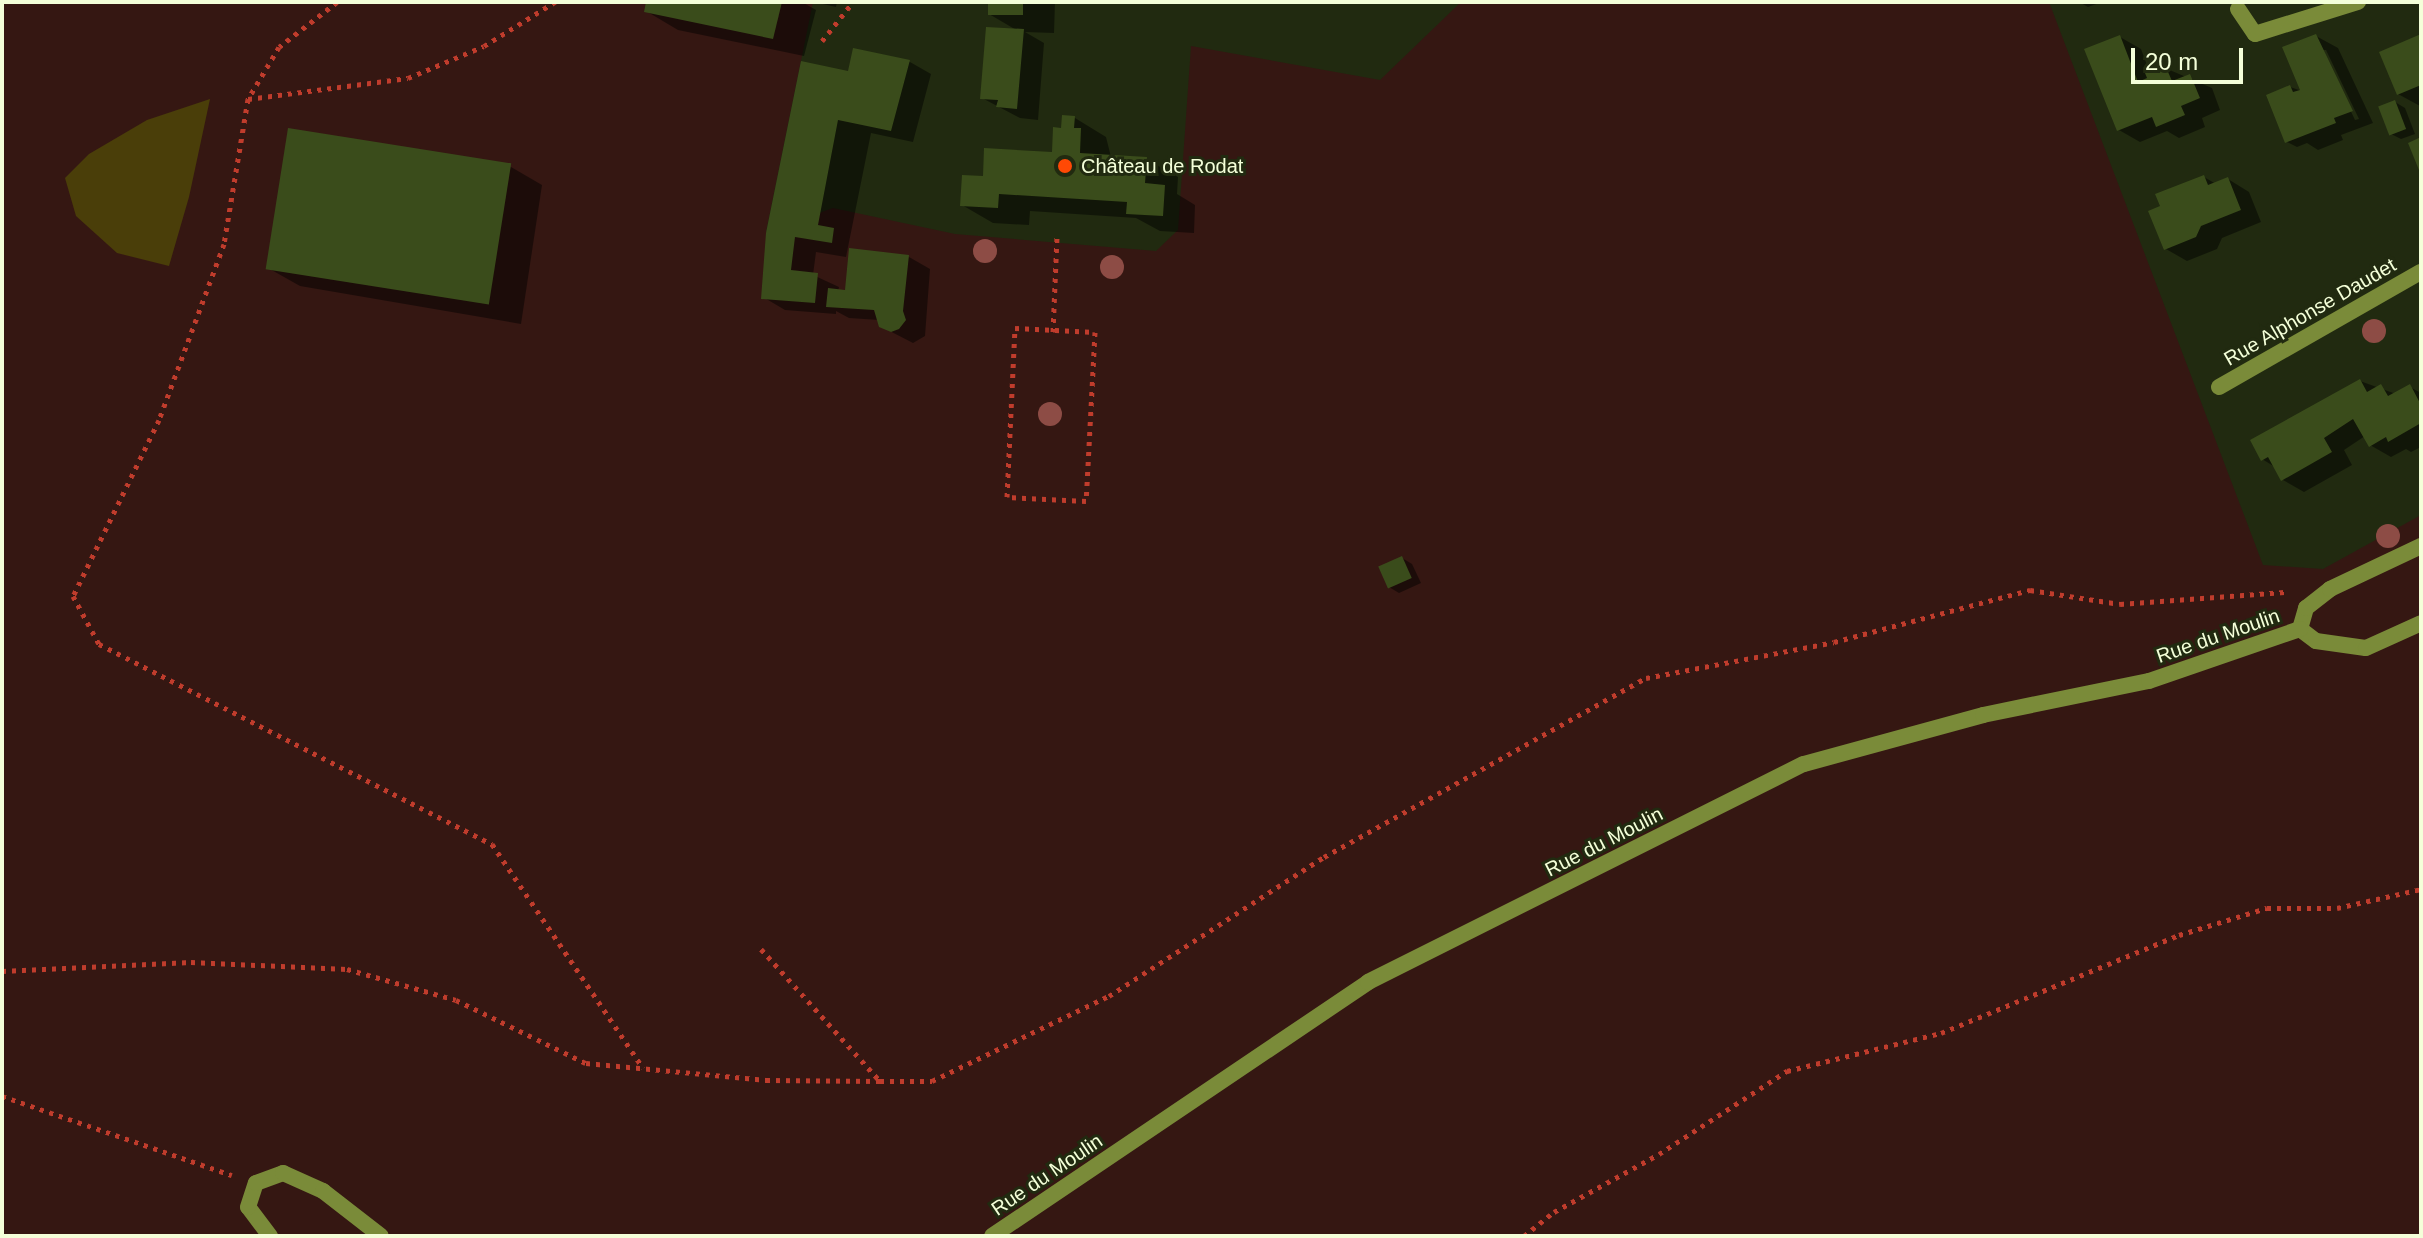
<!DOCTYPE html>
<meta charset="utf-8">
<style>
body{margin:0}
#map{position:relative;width:2423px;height:1238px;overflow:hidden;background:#212a10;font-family:Helvetica,sans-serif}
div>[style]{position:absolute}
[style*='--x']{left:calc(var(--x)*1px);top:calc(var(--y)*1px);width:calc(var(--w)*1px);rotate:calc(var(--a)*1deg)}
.green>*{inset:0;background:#351712}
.water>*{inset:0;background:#4a3e09}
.shadow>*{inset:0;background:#0007}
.building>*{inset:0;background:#3a4c1b;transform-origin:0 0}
.path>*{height:5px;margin-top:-2.5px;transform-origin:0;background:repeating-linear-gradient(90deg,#c03c2c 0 4px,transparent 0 10px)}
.street>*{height:16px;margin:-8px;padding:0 8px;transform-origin:8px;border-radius:8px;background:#7a8b39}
.trees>*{width:24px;height:24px;margin:-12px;border-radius:50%;background:#8d4c45}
.dots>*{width:22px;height:22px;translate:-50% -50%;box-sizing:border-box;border:4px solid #212a10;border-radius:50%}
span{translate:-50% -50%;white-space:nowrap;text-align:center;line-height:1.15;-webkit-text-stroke:6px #212a10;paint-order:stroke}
.poi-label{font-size:20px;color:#f4ffd9}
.left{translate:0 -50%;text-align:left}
.street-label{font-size:20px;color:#f4ffd9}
.frame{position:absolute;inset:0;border:4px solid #f4ffd9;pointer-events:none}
.scale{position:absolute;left:2131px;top:48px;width:112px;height:36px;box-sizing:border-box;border:4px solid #f4ffd9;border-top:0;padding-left:10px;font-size:24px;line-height:28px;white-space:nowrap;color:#f4ffd9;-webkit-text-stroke:6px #212a10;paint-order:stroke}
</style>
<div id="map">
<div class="green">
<div style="clip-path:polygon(2px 2px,813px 2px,766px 232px,833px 208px,955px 234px,1156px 251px,1178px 230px,1191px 46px,1380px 80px,1461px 2px,2049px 2px,2263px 565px,2323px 569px,2421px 515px,2421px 1236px,2px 1236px)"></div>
</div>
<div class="water">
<div style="clip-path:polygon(210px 99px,189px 197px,169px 266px,117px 253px,76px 216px,65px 178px,89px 154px,147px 120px)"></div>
</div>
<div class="shadow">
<div style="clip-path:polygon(648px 2px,802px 2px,816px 10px,804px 56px,678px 30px,646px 11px)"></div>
<div style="clip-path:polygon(814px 2px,837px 2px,836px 7px)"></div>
<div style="clip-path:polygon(990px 2px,1055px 2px,1054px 33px,1025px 32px,1044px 43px,1038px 120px,1020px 118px,982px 98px,1018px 31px,989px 14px)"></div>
<div style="clip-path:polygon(2079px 2px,2102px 2px,2088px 7px)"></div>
<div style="clip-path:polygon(evenodd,2316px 36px,2338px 48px,2373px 123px,2341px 135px,2343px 140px,2318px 150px,2307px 143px,2297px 147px,2287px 142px,2290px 87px,2302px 91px,2316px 36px,2322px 50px,2326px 50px,2359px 119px,2355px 120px,2322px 50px)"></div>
<div style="clip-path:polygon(2421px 36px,2421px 105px,2420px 106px,2398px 94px)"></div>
<div style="clip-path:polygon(2120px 37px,2141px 49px,2150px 73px,2165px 68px,2212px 88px,2220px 110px,2202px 118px,2205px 127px,2179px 138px,2167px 131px,2140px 142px,2119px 130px)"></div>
<div style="clip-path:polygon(854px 50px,910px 62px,931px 74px,913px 142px,871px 133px,846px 257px,816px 252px,813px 275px,839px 287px,838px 291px,847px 292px,909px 257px,930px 269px,925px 336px,913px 343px,880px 326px,879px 320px,849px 318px,836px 311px,836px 314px,785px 310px,763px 297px,849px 74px)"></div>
<div style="clip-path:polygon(2395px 102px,2405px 108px,2415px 134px,2401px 139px,2391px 134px)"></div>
<div style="clip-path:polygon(1075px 118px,1106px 137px,1111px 157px,1146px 159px,1178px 177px,1177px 194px,1195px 205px,1194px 233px,1160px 231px,1136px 218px,1030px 211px,1029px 225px,993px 223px,962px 205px,985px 178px,1054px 154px,1063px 130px)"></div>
<div style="clip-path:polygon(511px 167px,542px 185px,521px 324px,300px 286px,268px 268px)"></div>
<div style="clip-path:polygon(2204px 177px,2216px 184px,2228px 179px,2249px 192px,2261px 222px,2222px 238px,2217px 249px,2187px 261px,2166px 249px,2163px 207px)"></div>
<div style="clip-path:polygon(2360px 381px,2396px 394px,2410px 387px,2421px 393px,2421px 447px,2411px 452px,2406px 449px,2391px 457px,2370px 445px,2365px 436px,2344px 450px,2352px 465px,2304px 492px,2283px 480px,2275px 467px,2262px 459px)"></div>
<div style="clip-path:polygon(1402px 558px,1412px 564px,1421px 583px,1399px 593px,1389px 587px)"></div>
</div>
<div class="building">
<div style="clip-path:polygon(646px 2px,782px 2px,773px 39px,644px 12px)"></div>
<div style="left:988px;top:2px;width:35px;height:13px"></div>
<div style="clip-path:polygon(986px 27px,1024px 29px,1017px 109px,996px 107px,998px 100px,980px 99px)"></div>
<div style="clip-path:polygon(2316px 34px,2353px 111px,2334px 118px,2336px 123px,2285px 143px,2266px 95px,2290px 85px,2293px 92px,2300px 90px,2282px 47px)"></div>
<div style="clip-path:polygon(2421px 34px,2421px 85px,2397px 95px,2379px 52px)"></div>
<div style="clip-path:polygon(2120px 35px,2138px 82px,2147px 78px,2145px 73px,2165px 65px,2172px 81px,2190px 74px,2200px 98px,2181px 106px,2185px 115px,2156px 127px,2152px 117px,2117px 131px,2084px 49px)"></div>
<div style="clip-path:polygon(853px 48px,910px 60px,891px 131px,838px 120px,818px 225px,834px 228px,832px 243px,795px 237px,791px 270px,818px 273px,815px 303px,761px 299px,766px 233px,801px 61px,848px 71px)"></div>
<div style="left:2395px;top:100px;width:31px;height:18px;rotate:69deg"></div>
<div style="clip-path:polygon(1062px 115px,1075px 116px,1074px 128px,1081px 128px,1080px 153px,1147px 157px,1145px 183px,1165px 185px,1163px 216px,1126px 214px,1127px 202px,999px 194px,998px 208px,960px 206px,962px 175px,983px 176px,984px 148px,1052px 152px,1053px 127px,1061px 128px)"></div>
<div style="left:288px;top:128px;width:226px;height:143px;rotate:9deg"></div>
<div style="clip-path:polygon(2421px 137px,2421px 175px,2408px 143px)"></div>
<div style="clip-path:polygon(2204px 175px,2208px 185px,2228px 177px,2241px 210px,2201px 226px,2196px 237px,2164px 250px,2148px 211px,2160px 206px,2155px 194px)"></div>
<div style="clip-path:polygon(849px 248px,909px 255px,903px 311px,906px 320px,899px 329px,891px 332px,879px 327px,874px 310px,826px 307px,828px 288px,845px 290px)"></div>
<div style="clip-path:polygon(2360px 379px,2367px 392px,2381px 384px,2388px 396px,2410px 384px,2421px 405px,2421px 423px,2388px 442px,2386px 437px,2369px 447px,2353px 419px,2324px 438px,2332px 452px,2281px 481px,2268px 457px,2261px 461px,2250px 440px)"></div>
<div style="left:1402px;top:556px;width:24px;height:26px;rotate:66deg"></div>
</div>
<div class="path">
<div style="--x:337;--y:2;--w:73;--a:142.2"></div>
<div style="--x:279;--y:47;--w:61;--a:120.8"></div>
<div style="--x:248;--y:99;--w:161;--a:-7.5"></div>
<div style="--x:408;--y:78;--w:82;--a:-22.8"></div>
<div style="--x:484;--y:46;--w:84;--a:-31.8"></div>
<div style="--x:822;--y:41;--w:50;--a:-51.5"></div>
<div style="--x:248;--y:99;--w:147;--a:99.4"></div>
<div style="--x:224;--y:244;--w:188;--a:110.3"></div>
<div style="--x:159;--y:420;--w:196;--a:116"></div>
<div style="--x:73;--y:596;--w:55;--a:61.6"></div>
<div style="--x:99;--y:644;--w:441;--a:27"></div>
<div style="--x:492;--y:844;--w:270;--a:56"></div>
<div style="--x:1015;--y:328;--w:80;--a:2.9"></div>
<div style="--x:1095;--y:332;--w:169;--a:93"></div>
<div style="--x:1086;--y:501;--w:79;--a:-177.1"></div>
<div style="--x:1007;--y:497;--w:169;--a:-87.3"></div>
<div style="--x:1053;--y:332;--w:97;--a:-87.6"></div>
<div style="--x:761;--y:949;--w:178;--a:48"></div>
<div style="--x:880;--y:1081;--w:52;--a:0"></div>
<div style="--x:932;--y:1081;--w:196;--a:-25.7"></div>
<div style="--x:1109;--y:996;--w:256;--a:-32.9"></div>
<div style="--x:1324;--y:857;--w:368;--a:-29.1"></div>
<div style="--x:1646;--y:678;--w:191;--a:-10.8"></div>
<div style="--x:1834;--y:642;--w:203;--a:-14.9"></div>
<div style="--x:2030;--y:590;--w:91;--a:8.8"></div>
<div style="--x:2120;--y:604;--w:165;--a:-4.2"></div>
<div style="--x:2;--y:971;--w:189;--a:-2.7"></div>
<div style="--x:191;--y:962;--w:156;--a:2.6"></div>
<div style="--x:347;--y:969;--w:113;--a:15.9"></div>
<div style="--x:456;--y:1000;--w:144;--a:25.9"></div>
<div style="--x:586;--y:1063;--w:181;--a:5.4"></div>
<div style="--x:766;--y:1080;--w:114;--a:0.5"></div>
<div style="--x:2;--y:1096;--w:243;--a:19"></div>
<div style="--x:1524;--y:1236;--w:38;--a:-39"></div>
<div style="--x:1554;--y:1212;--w:120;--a:-28.9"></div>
<div style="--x:1659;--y:1154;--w:153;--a:-33"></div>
<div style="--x:1787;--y:1071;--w:159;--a:-13.9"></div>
<div style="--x:1941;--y:1033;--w:257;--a:-22.4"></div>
<div style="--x:2179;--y:935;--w:92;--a:-17.1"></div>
<div style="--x:2267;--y:908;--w:70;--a:0"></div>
<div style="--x:2337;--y:908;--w:86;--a:-12.7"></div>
</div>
<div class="street">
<div style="--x:2238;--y:9;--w:30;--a:56"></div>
<div style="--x:2255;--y:34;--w:108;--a:-17.3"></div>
<div style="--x:2219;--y:387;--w:232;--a:-29.7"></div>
<div style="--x:2300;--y:629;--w:22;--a:-74"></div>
<div style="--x:2306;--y:608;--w:31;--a:-38"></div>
<div style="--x:2330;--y:589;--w:101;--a:-25.3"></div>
<div style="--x:2300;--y:629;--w:20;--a:37"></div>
<div style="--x:2316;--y:641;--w:50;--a:8"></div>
<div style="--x:2366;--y:648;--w:60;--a:-24.4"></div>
<div style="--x:270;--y:1236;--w:36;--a:-127"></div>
<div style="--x:248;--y:1207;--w:25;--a:-72"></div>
<div style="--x:256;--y:1183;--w:29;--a:-20"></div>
<div style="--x:283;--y:1173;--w:44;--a:24.2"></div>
<div style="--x:323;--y:1191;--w:73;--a:37.8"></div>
<div style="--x:992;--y:1236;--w:454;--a:-34"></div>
<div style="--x:1368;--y:982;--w:487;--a:-26.6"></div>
<div style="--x:1804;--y:764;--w:186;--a:-15.3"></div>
<div style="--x:1983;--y:715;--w:169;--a:-11.6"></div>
<div style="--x:2149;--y:681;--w:160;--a:-19"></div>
</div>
<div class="trees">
<div style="left:985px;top:251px"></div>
<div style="left:1112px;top:267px"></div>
<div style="left:2374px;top:331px"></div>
<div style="left:1050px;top:414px"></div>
<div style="left:2388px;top:536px"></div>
</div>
<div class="dots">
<div style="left:1065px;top:166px;background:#ff4905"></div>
</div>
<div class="poi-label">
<span class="left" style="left:1081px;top:166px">Château de Rodat</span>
</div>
<div class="street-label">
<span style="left:2310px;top:312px;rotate:-30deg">Rue Alphonse Daudet</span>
<span style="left:2218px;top:636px;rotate:-19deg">Rue du Moulin</span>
<span style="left:1604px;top:842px;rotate:-27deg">Rue du Moulin</span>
<span style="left:1047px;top:1175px;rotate:-34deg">Rue du Moulin</span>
</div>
<div class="frame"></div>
<div class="scale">20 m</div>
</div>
